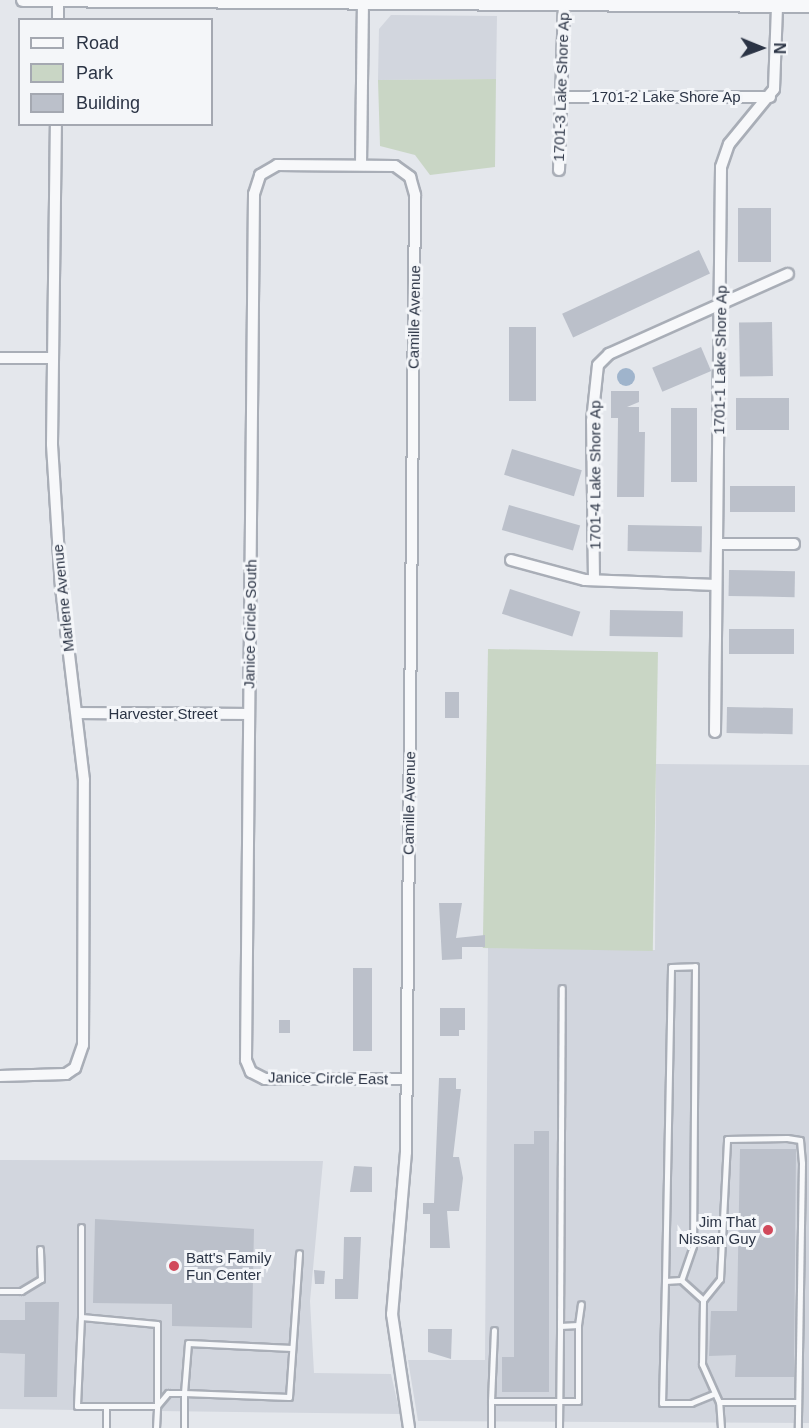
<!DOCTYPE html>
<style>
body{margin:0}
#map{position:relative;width:809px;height:1428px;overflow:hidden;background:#e4e7ec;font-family:Arial,sans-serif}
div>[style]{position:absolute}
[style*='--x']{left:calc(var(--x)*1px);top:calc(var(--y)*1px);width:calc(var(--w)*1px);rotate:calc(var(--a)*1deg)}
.built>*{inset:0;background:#d2d6de}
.green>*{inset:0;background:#c9d6c5;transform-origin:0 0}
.water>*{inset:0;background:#9fb4cc}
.round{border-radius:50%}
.building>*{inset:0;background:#bbc0ca;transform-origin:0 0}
.roads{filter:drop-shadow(2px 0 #a9aeb7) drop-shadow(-2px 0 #a9aeb7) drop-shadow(0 2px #a9aeb7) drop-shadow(0 -2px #a9aeb7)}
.service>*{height:5px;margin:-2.5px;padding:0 2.5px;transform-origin:2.5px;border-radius:2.5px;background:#f7f8fa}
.minor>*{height:10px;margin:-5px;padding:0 5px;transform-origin:5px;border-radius:5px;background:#f7f8fa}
.tertiary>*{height:12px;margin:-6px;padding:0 6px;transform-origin:6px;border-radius:6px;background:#f7f8fa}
.dots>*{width:16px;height:16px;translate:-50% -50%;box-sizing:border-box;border:3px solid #f4f6f9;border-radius:50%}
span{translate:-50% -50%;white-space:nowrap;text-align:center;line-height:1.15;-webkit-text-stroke:6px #f4f6f9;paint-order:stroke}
.street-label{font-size:15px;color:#2b3445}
.poi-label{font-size:15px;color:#2b3445}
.right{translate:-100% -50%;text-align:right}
.left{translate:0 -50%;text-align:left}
.legend{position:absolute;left:18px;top:18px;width:195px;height:108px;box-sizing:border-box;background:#f4f6f9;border:2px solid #a4a8b1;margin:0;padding:8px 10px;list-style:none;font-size:18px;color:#2b3445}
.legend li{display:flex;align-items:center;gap:12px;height:30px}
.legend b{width:30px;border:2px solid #a4a8b1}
.north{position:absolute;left:731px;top:18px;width:60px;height:60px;-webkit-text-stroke:4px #f4f6f9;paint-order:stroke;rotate:91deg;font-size:16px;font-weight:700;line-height:24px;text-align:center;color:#2b3445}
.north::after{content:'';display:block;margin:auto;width:21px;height:27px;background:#2b3445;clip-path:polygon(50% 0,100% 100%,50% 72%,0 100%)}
</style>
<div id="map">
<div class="built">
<div style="clip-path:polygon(391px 15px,497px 16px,496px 79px,378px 80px,379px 29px)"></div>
<div style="clip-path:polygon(656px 764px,809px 765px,809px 1423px,418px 1421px,408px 1360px,485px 1360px,488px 948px,655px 950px)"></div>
<div style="clip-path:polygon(0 1160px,323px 1161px,310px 1301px,314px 1373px,391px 1374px,400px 1414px,0 1409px)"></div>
</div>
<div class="green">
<div style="clip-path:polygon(496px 79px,495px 167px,430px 175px,415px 155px,380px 146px,378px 80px)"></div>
<div style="left:488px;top:649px;width:170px;height:299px;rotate:1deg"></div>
</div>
<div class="water">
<div class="round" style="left:617px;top:368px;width:18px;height:18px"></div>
</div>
<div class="building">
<div style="left:738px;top:208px;width:33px;height:54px"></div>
<div style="left:699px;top:250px;width:26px;height:151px;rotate:65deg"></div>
<div style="left:772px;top:322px;width:54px;height:33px;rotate:89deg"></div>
<div style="left:509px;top:327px;width:27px;height:74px"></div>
<div style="left:701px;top:347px;width:26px;height:53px;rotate:67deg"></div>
<div style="clip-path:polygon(611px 391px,639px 391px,639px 402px,627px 407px,639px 407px,639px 432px,645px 432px,644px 497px,617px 497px,618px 418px,611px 418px)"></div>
<div style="left:736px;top:398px;width:53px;height:32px"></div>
<div style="left:671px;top:408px;width:26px;height:74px"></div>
<div style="left:512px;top:449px;width:73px;height:27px;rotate:17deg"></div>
<div style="left:730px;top:486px;width:65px;height:26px"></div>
<div style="left:509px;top:505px;width:74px;height:26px;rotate:16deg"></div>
<div style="left:628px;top:525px;width:74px;height:26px;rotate:1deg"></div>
<div style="left:729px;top:570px;width:66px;height:26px;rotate:1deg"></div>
<div style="left:510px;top:589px;width:74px;height:26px;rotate:18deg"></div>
<div style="left:610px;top:610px;width:73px;height:26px;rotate:1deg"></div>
<div style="left:729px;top:629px;width:65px;height:25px"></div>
<div style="left:445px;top:692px;width:14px;height:26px"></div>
<div style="left:727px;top:707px;width:66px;height:26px;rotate:1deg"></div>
<div style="clip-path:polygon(439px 903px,462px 903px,456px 938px,485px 935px,485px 947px,462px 947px,462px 959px,442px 960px)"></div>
<div style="left:353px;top:968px;width:19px;height:83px"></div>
<div style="clip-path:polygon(440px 1008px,465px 1008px,465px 1030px,459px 1030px,459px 1036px,440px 1036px)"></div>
<div style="left:279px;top:1020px;width:11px;height:13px"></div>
<div style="clip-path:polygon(439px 1078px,456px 1078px,456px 1089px,461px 1089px,453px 1157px,459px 1157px,463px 1178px,459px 1211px,447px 1211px,450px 1248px,430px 1248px,430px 1214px,423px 1214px,423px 1203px,434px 1203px)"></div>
<div style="clip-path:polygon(534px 1131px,549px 1131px,549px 1392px,502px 1392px,502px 1357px,514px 1357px,514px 1144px,534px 1144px)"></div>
<div style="clip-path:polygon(740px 1149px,796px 1149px,794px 1377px,735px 1377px,736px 1355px,709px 1356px,711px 1311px,737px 1311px)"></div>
<div style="clip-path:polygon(354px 1166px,372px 1167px,372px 1192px,350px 1192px)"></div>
<div style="clip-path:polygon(95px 1219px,254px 1229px,252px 1328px,172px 1326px,172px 1304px,93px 1303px)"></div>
<div style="clip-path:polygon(344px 1237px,361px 1237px,358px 1299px,335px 1299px,335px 1279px,343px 1279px)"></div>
<div style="clip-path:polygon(314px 1270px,325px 1271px,324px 1284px,315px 1284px)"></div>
<div style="clip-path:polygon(25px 1302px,59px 1302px,57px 1397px,24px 1397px,25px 1354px,0 1353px,0 1320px,25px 1320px)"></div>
<div style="clip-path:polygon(428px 1329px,452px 1329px,451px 1359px,428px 1352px)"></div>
</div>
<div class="roads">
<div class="service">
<div style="--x:681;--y:1280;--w:16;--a:176"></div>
<div style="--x:665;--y:1281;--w:122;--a:91.4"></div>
<div style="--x:662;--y:1403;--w:29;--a:0"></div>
<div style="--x:691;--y:1403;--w:24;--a:-22"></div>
<div style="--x:665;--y:1281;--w:314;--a:-88.9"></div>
<div style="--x:671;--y:967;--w:24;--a:-2"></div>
<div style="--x:695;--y:966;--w:280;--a:90.4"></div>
<div style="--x:693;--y:1246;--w:36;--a:109"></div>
<div style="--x:681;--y:1280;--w:30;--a:42"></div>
<div style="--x:0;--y:1291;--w:21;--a:0"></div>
<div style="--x:21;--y:1291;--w:23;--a:-31"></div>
<div style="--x:41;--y:1279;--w:30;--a:-92"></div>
<div style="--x:81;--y:1317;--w:90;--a:-90"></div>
<div style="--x:560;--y:1326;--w:338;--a:-89.7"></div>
<div style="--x:491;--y:1401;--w:71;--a:-87.6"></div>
<div style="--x:719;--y:1402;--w:79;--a:0"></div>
<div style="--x:106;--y:1428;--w:21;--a:-90"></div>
<div style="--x:156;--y:1428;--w:22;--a:-87"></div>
<div style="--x:157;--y:1406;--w:82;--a:-90"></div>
<div style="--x:157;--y:1324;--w:76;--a:-174.7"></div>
<div style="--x:81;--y:1317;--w:89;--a:92.6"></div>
<div style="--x:77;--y:1406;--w:80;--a:0"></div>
<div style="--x:157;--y:1406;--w:17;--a:-50"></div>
<div style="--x:168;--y:1393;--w:16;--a:0"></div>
<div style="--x:184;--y:1393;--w:50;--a:-85.4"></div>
<div style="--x:188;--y:1343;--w:104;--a:2.8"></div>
<div style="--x:184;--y:1428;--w:35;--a:-90"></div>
<div style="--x:184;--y:1393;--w:105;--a:2.2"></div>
<div style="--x:289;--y:1397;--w:144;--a:-86"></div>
<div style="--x:491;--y:1428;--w:27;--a:-90"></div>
<div style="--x:491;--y:1401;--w:87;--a:0"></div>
<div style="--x:578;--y:1401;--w:76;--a:-90"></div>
<div style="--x:559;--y:1428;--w:102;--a:-89.4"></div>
<div style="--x:560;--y:1326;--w:18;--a:-3"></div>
<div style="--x:578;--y:1325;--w:21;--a:-82"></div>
<div style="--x:721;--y:1428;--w:26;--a:-94"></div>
<div style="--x:719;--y:1402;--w:42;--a:-114.1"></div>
<div style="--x:702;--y:1364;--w:64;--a:-89.1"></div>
<div style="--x:703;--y:1300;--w:27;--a:-51"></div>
<div style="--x:720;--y:1279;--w:140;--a:-87.1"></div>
<div style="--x:727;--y:1139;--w:60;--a:-1"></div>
<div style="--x:787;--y:1138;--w:13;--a:9"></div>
<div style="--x:800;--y:1140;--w:23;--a:85"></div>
<div style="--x:802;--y:1163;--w:265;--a:90.9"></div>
</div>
<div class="minor">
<div style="--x:58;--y:20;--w:20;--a:-90"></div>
<div style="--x:562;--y:97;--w:208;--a:0"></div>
<div style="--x:361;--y:164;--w:161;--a:-89.3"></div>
<div style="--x:559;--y:170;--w:166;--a:-88.3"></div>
<div style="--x:0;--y:358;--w:53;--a:0"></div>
<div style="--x:717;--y:544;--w:77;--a:0"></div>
<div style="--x:511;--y:560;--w:77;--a:15.1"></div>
<div style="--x:585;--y:580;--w:131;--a:2.2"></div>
<div style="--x:594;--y:580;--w:159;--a:-90.7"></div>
<div style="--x:592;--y:421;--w:56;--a:-83.9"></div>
<div style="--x:598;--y:365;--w:16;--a:-45"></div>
<div style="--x:609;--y:354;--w:196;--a:-24.1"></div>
<div style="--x:77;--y:713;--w:172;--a:0.3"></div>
<div style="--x:715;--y:732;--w:565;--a:-89.39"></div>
<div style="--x:721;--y:167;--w:24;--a:-71"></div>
<div style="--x:729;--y:144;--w:71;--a:-50.7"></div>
<div style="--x:774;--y:89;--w:83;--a:-87.9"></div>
<div style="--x:0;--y:1076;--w:66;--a:-1.7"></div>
<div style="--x:66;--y:1074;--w:11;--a:-34"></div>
<div style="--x:75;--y:1068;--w:24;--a:-71"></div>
<div style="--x:83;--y:1045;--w:265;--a:-89.8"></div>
<div style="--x:84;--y:780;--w:193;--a:-96.8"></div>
<div style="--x:61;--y:588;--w:144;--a:-93.6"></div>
<div style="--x:52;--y:444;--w:320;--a:-89.3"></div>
<div style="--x:407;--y:1079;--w:142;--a:180"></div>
<div style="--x:265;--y:1079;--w:16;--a:-153"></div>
<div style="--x:251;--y:1072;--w:13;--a:-113"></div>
<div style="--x:246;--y:1060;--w:866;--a:-89.47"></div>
<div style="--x:254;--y:194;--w:20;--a:-72"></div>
<div style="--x:260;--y:175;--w:20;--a:-30"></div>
<div style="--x:277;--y:165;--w:118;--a:0.5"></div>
<div style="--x:395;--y:166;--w:19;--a:36"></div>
<div style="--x:410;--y:177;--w:19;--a:74"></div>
<div style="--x:415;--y:195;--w:957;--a:90.54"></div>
<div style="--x:406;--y:1152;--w:163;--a:94.9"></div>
<div style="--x:392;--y:1314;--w:115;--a:81.5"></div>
</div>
<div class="tertiary">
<div style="--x:23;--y:0;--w:786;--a:0.44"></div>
</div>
</div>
<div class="dots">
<div style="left:768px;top:1230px;background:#d1495b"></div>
<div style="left:174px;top:1266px;background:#d1495b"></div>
</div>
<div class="street-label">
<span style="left:561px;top:87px;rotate:-88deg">1701-3 Lake Shore Ap</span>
<span style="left:666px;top:97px">1701-2 Lake Shore Ap</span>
<span style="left:414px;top:317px;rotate:-89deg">Camille Avenue</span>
<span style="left:720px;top:360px;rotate:-89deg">1701-1 Lake Shore Ap</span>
<span style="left:595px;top:475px;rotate:-90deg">1701-4 Lake Shore Ap</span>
<span style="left:63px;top:598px;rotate:-96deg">Marlene Avenue</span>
<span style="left:250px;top:624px;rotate:-89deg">Janice Circle South</span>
<span style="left:163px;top:714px">Harvester Street</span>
<span style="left:409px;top:803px;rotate:-89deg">Camille Avenue</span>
<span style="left:328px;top:1078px;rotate:1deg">Janice Circle East</span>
</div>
<div class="poi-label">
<span class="right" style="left:756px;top:1230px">Jim That<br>Nissan Guy</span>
<span class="left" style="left:186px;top:1266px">Batt's Family<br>Fun Center</span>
</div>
<ul class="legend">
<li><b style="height:8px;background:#f7f8fa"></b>Road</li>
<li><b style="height:16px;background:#c9d6c5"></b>Park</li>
<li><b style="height:16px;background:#bbc0ca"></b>Building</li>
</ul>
<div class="north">N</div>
</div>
